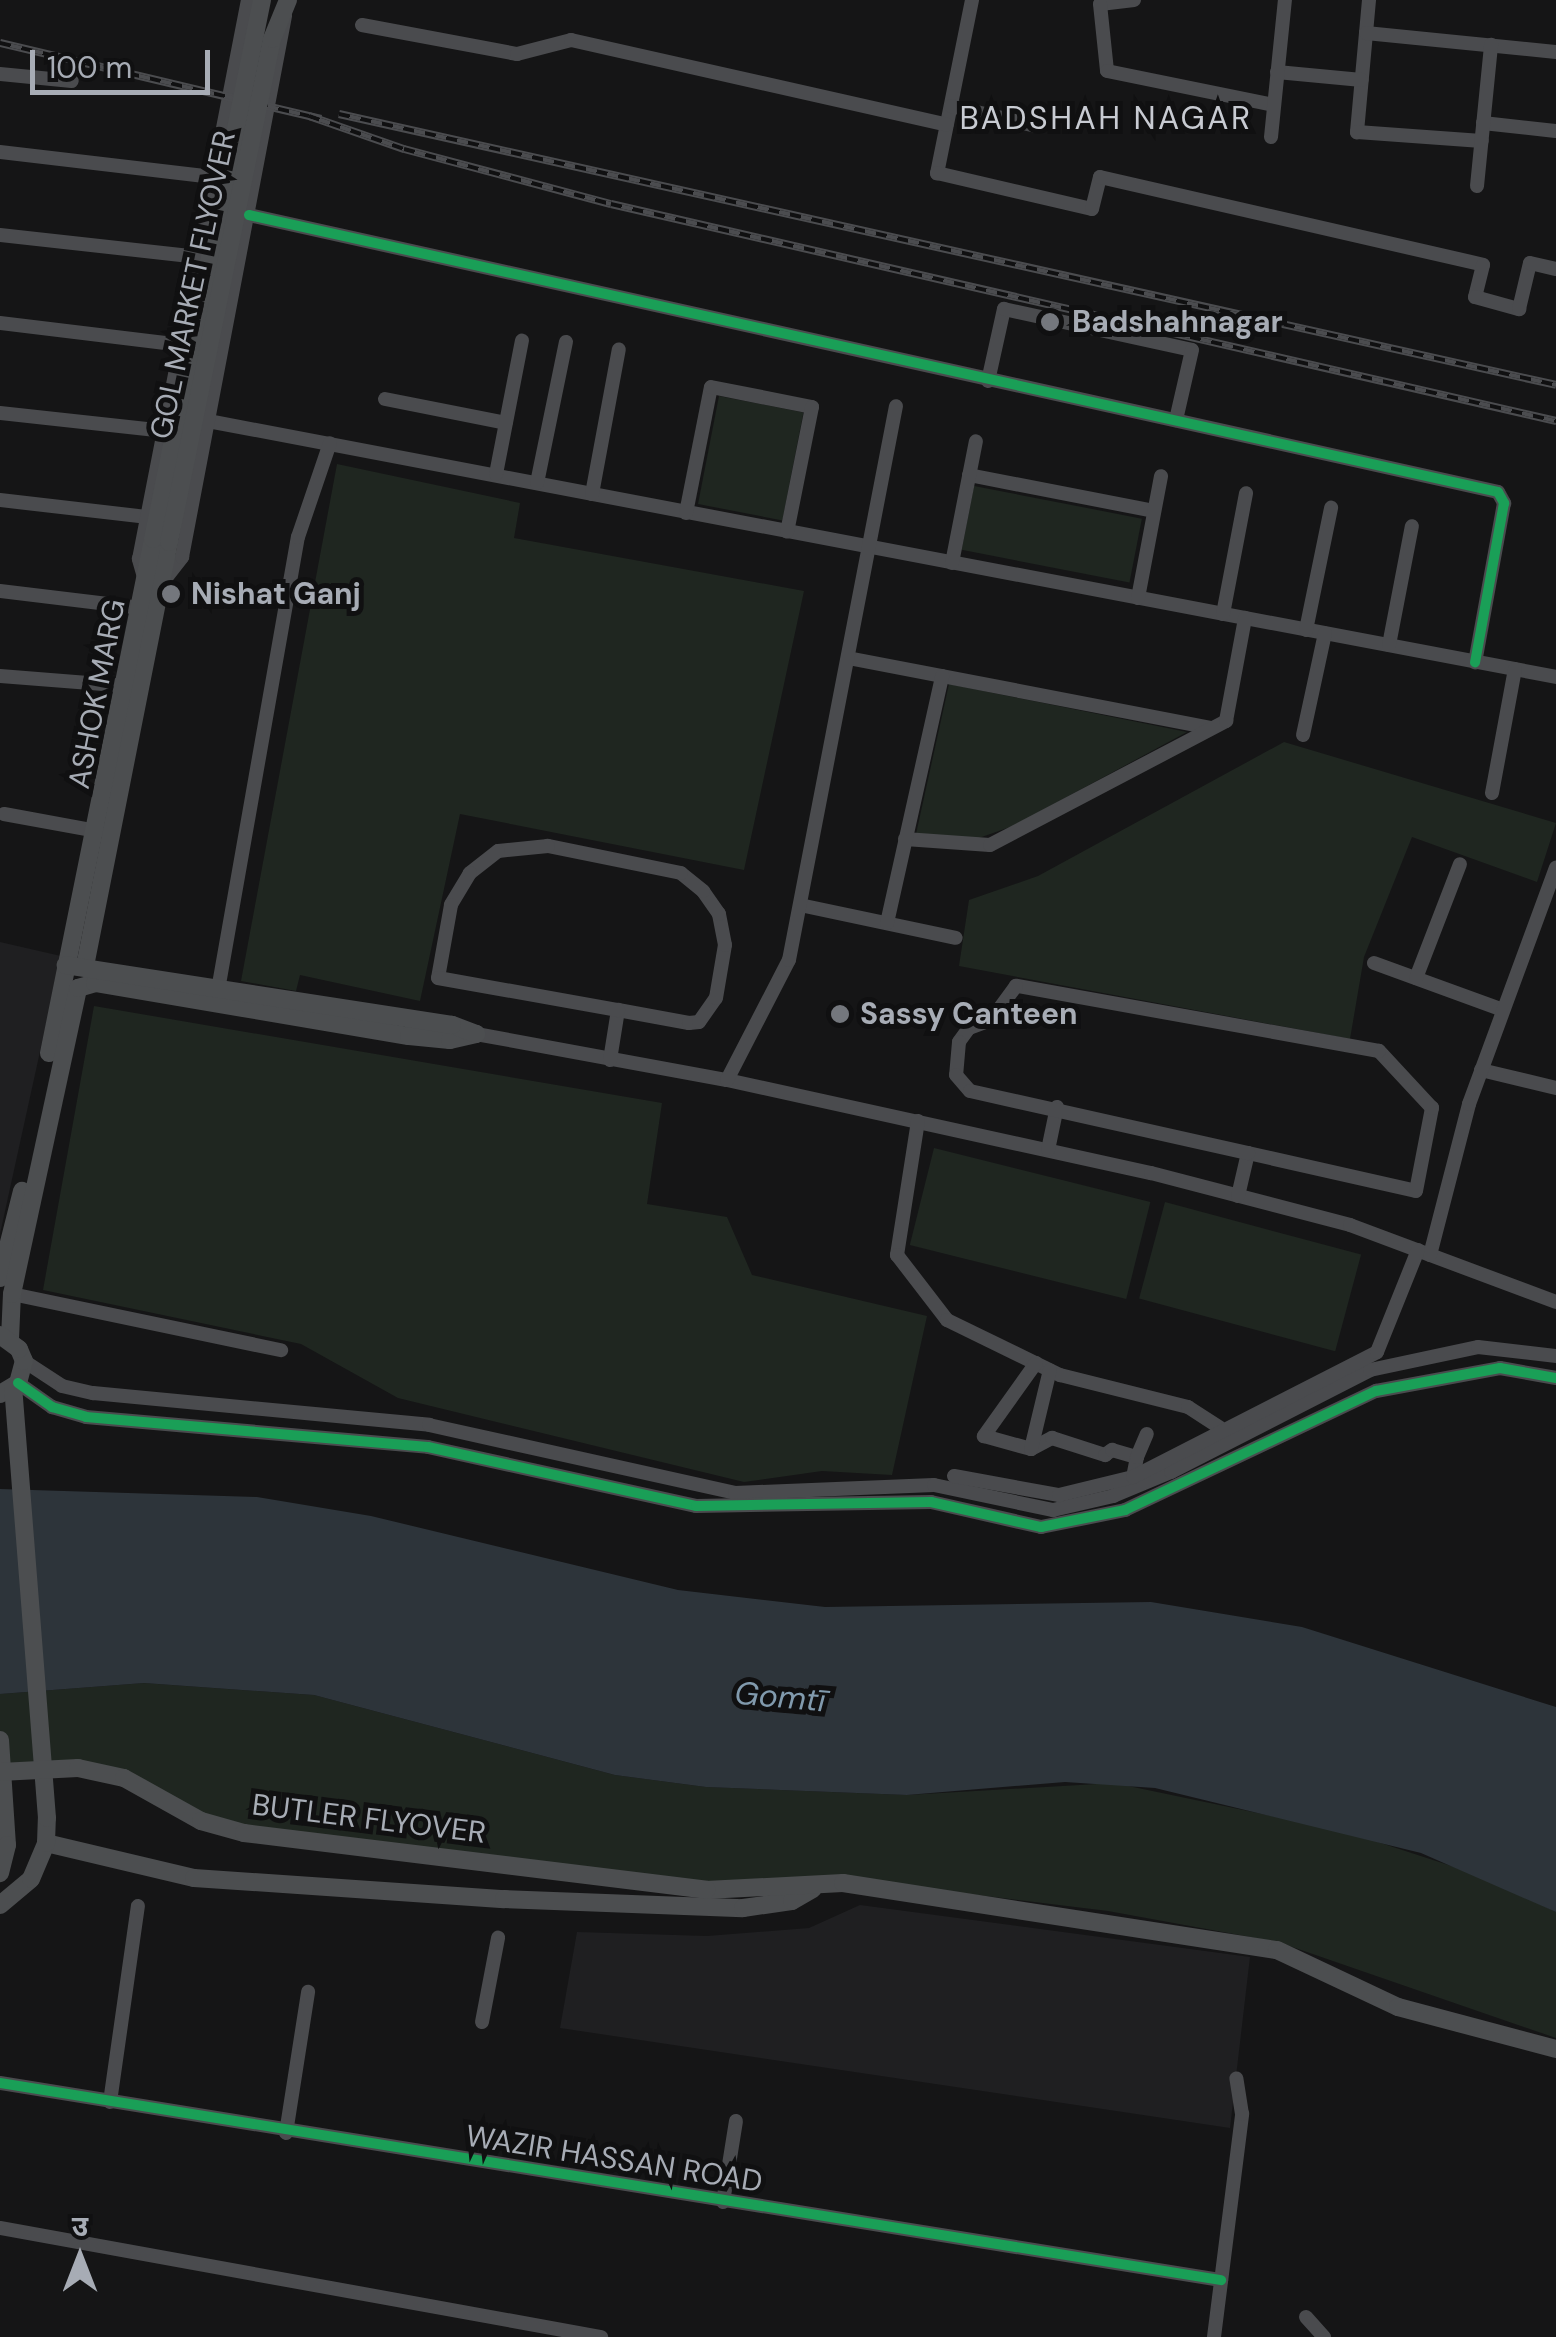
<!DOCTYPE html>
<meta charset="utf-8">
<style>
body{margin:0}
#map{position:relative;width:1556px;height:2337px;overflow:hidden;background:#151516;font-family:"DM Sans","Noto Sans Devanagari",sans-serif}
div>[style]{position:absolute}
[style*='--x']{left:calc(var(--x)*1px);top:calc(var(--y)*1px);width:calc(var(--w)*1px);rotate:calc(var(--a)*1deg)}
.built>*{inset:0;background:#1f1f21}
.green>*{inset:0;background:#1f2620;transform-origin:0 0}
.water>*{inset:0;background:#2d343a}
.minor>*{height:14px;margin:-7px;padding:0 7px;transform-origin:7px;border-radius:7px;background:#4a4b4e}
.major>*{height:18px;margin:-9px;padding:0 9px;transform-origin:9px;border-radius:9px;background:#4c4e50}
.rail>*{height:8px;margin-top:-4px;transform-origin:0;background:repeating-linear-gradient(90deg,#101011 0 11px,#4b4c4f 0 22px);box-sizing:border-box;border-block:2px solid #4b4c4f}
.major-bridge>*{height:18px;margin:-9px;padding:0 9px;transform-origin:9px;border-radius:9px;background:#4c4e50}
.cycleway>*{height:10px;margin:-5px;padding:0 5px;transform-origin:5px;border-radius:5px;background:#1a9f57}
.dots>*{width:28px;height:28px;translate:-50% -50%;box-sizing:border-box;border:5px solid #101011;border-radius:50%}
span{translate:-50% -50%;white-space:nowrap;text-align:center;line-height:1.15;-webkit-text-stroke:10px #101011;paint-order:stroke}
.street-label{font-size:30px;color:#a7acb5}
.poi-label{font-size:30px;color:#a7acb5;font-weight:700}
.left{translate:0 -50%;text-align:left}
.neighbourhood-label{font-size:32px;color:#c8cbd2;letter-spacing:2.5px}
.water-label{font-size:32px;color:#819aad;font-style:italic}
.north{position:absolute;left:30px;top:2207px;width:100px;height:100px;-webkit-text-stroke:8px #101011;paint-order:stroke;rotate:0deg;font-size:28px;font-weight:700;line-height:40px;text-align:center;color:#a7acb5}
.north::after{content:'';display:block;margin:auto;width:35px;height:45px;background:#a7acb5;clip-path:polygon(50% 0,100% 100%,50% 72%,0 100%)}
.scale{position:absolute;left:30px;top:50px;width:180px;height:45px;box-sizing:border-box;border:5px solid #a7acb5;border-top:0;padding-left:12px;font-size:30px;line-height:35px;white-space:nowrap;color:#a7acb5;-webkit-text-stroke:8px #101011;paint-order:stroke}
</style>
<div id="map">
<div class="built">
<div style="clip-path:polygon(0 942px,61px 956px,0 1234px)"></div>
<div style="clip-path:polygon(860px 1905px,1250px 1957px,1230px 2128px,560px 2028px,577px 1932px,707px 1936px,809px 1928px)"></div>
</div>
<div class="green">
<div style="left:719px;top:396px;width:86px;height:110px;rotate:11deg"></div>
<div style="clip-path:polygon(337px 464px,520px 503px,514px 538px,804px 591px,744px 870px,460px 814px,420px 1001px,300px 975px,296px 991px,241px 981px)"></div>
<div style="left:974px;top:486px;width:171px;height:65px;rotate:11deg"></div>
<div style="clip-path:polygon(949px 684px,1187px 732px,1013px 826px,976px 839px,916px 834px)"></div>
<div style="clip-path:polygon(1284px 742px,1556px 823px,1537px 882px,1412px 837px,1364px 957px,1350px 1039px,959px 966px,969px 900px,1038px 876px)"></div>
<div style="clip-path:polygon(94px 1006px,662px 1103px,647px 1204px,727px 1217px,752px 1275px,927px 1316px,892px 1475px,822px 1471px,744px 1482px,398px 1398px,301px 1344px,43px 1290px)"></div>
<div style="left:934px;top:1148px;width:223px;height:100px;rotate:14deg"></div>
<div style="left:1165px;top:1202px;width:203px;height:100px;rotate:15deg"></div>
<div style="clip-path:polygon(144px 1683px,314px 1695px,615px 1775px,706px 1787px,907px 1795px,1114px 1783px,1344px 1831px,1479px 1875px,1556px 1912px,1556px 2038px,1278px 1942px,1108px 1911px,832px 1877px,714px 1885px,228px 1831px,97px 1771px,0 1773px,0 1694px)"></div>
</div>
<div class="water">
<div style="clip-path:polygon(0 1489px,257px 1497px,371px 1516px,678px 1590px,825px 1607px,1151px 1602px,1302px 1627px,1556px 1707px,1556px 1912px,1421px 1853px,1155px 1788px,1065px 1782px,907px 1795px,706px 1787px,615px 1775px,314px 1695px,144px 1683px,0 1694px)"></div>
</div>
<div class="minor">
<div style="--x:972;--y:0;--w:177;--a:101.4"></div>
<div style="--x:937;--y:173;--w:159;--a:13.1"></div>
<div style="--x:1092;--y:209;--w:33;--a:-76"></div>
<div style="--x:1100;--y:177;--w:393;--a:12.9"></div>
<div style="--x:1483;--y:265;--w:33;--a:104"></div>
<div style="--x:1475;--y:297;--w:46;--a:15.3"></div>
<div style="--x:1519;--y:309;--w:47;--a:-76.6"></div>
<div style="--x:1530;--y:263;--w:27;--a:13"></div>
<div style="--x:1134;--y:0;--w:34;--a:173"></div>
<div style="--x:1100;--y:4;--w:67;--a:84"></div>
<div style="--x:1107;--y:71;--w:170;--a:11.5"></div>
<div style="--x:1369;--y:0;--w:133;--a:95.2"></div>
<div style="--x:1357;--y:132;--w:125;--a:4.1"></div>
<div style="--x:362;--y:25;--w:158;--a:10.6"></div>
<div style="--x:517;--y:54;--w:56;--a:-14.5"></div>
<div style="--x:571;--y:40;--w:385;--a:12.7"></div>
<div style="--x:1366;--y:33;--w:191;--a:5.7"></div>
<div style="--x:1277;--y:72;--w:85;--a:5.4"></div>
<div style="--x:0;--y:74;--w:72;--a:5.6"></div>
<div style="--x:951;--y:106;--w:87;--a:13.2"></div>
<div style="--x:1483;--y:123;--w:73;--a:6.3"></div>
<div style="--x:1271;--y:137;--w:138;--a:-84.2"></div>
<div style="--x:0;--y:152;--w:225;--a:6.7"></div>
<div style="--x:1477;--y:186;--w:142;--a:-84.3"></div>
<div style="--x:249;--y:215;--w:1279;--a:12.5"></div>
<div style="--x:1498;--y:492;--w:13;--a:61"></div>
<div style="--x:1504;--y:503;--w:162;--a:100.3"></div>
<div style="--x:0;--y:235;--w:209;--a:6.3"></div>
<div style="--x:0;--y:323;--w:183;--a:6.9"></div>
<div style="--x:988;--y:381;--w:74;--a:-77.5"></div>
<div style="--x:1004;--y:309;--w:192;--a:12.3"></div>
<div style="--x:1192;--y:350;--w:72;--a:102.9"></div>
<div style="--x:385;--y:399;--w:123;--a:11.2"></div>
<div style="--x:0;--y:413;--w:166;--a:6.2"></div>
<div style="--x:208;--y:421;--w:1372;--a:10.75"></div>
<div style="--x:496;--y:474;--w:136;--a:-79"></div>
<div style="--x:969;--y:475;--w:188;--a:11"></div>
<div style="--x:537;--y:483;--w:144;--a:-78.4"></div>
<div style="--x:592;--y:494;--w:147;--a:-79.5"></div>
<div style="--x:0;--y:500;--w:149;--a:6.6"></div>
<div style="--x:686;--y:513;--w:128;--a:-78.8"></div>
<div style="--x:711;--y:387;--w:103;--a:11.2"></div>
<div style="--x:812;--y:407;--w:127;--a:101.3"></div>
<div style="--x:952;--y:563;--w:124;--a:-78.9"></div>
<div style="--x:144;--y:577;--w:19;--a:-106"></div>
<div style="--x:139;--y:559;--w:570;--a:-78.97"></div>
<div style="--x:162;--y:583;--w:33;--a:-52"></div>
<div style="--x:182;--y:557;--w:551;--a:-79.22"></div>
<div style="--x:0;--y:591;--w:142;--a:6.9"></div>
<div style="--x:1138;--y:598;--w:124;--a:-79.3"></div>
<div style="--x:1223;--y:614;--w:123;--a:-79.2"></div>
<div style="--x:1306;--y:630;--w:125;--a:-78.4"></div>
<div style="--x:1389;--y:645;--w:121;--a:-79.1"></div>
<div style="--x:848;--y:658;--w:369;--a:10.9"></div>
<div style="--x:0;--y:676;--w:126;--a:4.5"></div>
<div style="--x:1303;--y:735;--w:104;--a:-77.8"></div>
<div style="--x:1492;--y:793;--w:126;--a:-79.5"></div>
<div style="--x:4;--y:814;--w:95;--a:10.4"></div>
<div style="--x:905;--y:839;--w:85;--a:4"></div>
<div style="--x:990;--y:845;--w:267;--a:-27.7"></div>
<div style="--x:1226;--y:721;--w:105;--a:-79.5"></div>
<div style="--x:800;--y:905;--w:159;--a:11.9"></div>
<div style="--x:887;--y:923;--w:253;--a:-77.4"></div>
<div style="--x:1374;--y:963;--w:137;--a:20"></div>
<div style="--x:1416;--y:978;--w:122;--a:-68.9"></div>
<div style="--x:218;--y:990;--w:460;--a:-80"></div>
<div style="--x:298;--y:537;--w:99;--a:-71.2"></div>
<div style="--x:476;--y:1034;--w:255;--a:10.4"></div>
<div style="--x:727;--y:1080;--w:434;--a:12.4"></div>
<div style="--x:1151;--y:1173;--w:206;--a:14.6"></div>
<div style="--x:1350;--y:1225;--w:220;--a:20.5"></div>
<div style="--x:610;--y:1060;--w:51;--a:-80.9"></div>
<div style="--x:618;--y:1010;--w:72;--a:10.4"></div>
<div style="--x:689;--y:1023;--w:10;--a:-6"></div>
<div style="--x:699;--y:1022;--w:29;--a:-55"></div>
<div style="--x:716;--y:998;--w:54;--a:-80.4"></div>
<div style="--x:725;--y:945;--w:32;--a:-101"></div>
<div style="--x:719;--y:914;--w:28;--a:-125"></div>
<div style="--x:703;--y:891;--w:28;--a:-141"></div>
<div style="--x:681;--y:873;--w:136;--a:-168.5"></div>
<div style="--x:548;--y:846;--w:50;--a:174.3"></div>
<div style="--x:498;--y:851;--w:36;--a:142"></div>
<div style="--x:470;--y:873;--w:37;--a:121"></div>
<div style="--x:451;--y:905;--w:74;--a:100.1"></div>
<div style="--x:438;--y:978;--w:183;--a:10.1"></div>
<div style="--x:1481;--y:1070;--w:77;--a:13.5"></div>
<div style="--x:727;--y:1080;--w:135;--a:-62.7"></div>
<div style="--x:789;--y:960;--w:564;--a:-79.07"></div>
<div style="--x:918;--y:1121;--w:136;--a:98.9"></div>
<div style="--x:897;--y:1255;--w:82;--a:52.4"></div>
<div style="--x:947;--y:1320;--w:126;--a:26"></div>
<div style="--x:1060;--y:1375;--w:132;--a:14"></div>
<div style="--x:1188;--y:1407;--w:38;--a:33"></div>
<div style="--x:1048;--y:1150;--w:44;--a:-78.2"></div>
<div style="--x:1238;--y:1196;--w:44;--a:-76.9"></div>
<div style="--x:1248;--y:1153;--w:172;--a:12.7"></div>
<div style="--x:1416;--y:1191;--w:85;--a:-79.1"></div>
<div style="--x:1432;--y:1108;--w:78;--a:-132.9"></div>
<div style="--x:1379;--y:1051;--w:369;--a:-169.8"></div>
<div style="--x:1016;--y:986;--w:42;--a:126.3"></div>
<div style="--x:991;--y:1020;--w:23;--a:160"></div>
<div style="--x:969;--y:1028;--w:17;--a:126"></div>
<div style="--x:959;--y:1042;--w:33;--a:95"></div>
<div style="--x:956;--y:1075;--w:21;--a:49"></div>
<div style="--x:970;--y:1091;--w:285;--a:12.6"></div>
<div style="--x:1430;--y:1255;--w:156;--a:-75.5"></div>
<div style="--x:1469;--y:1104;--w:252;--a:-69.8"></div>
<div style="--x:12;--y:1294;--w:275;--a:11.8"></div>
<div style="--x:24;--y:1361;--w:45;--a:33.3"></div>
<div style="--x:62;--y:1386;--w:32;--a:13"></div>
<div style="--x:93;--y:1393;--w:338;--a:5.4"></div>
<div style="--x:429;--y:1425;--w:313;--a:12.5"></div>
<div style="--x:735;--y:1493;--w:199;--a:-2.3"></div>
<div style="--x:934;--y:1485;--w:122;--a:11.9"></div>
<div style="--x:1053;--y:1510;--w:62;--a:-13.1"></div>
<div style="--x:1113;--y:1496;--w:63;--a:-22.5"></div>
<div style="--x:1171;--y:1472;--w:224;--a:-27.1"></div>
<div style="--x:1370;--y:1370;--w:110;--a:-12"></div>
<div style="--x:1478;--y:1347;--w:79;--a:6.6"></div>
<div style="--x:1036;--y:1363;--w:90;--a:125.5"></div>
<div style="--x:984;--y:1436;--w:49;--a:15.5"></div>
<div style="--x:1031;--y:1449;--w:24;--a:-28"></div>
<div style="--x:1052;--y:1438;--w:56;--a:17.8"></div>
<div style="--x:1105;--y:1455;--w:9;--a:-36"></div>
<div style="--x:1112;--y:1450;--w:26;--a:16"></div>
<div style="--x:1137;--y:1457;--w:20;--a:101"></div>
<div style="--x:18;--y:1383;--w:42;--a:35.2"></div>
<div style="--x:52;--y:1407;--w:35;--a:16"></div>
<div style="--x:86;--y:1417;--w:343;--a:5"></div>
<div style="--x:428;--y:1447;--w:274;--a:12.4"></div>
<div style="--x:696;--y:1506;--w:235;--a:-1"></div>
<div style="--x:931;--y:1502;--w:113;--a:12.8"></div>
<div style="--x:1041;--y:1527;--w:86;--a:-11.4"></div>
<div style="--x:1125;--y:1510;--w:278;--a:-25.4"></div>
<div style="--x:1376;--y:1391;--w:126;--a:-10.5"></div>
<div style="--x:1500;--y:1368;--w:57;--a:10.1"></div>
<div style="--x:1031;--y:1449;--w:81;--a:-76.5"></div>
<div style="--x:1137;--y:1457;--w:25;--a:-67"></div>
<div style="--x:954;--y:1476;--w:107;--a:10.3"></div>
<div style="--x:1059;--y:1495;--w:76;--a:-13.7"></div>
<div style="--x:1133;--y:1477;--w:274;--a:-27.1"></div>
<div style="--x:1377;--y:1352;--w:110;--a:-68.1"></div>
<div style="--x:482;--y:2022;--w:86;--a:-79.2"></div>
<div style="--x:0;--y:2083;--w:1237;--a:9.17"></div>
<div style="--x:110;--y:2102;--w:198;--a:-81.9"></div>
<div style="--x:286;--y:2133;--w:143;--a:-81.1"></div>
<div style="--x:723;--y:2202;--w:82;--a:-80.9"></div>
<div style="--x:0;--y:2228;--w:611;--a:10.28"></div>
<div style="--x:1306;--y:2317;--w:27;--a:48"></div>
<div style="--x:1214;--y:2337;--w:225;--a:-82.8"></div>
<div style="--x:1242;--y:2114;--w:36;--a:-99"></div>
</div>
<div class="major">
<div style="--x:85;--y:966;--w:432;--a:-78.8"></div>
<div style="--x:49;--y:1053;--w:524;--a:-78.56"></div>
<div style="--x:0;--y:1278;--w:90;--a:-75.8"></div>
<div style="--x:10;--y:1339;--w:45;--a:-87.5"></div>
<div style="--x:12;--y:1294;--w:313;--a:-77.8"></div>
<div style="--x:78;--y:988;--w:18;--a:-16"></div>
<div style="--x:95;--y:983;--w:318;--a:9.6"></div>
<div style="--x:409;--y:1036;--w:41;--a:5.6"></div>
<div style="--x:450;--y:1040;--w:27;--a:-13"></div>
<div style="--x:476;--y:1034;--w:26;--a:-159"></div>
<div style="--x:452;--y:1025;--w:391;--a:-171.2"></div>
<div style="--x:0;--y:1394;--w:21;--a:-31"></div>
<div style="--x:18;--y:1383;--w:23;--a:-75"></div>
<div style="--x:24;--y:1361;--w:13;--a:-113"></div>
<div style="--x:19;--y:1349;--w:24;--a:-144"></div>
<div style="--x:0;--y:1740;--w:105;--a:86.2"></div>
<div style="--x:7;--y:1845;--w:29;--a:104"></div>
<div style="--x:46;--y:1843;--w:152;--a:13.3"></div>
<div style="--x:194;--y:1878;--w:311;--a:3.9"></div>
<div style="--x:504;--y:1899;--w:239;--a:2.2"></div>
<div style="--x:743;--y:1908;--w:49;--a:-8.1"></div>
<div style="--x:792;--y:1901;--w:24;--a:-30"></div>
<div style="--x:706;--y:1890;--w:137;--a:-2.9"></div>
<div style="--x:843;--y:1883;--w:439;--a:8.8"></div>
<div style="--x:1277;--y:1950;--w:134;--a:25.2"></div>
<div style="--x:1398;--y:2007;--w:163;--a:14.9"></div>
<div style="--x:0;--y:1905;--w:40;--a:-40"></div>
<div style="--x:31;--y:1879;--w:39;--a:-67"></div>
<div style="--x:46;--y:1843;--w:25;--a:-88"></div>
<div style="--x:47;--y:1818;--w:431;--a:-94.5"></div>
</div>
<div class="rail">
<div style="--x:0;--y:43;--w:330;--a:13.3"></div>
<div style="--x:339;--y:114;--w:1247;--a:12.55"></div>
<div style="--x:309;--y:116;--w:101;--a:19.2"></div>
<div style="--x:404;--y:149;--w:214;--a:14.9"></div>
<div style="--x:611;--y:204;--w:970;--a:12.93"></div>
</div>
<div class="major-bridge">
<div style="--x:153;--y:539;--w:550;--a:-78.57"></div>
<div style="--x:169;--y:542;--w:513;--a:-78.43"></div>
<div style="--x:272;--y:39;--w:42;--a:-67.7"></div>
<div style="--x:0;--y:1772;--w:78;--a:-2.9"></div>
<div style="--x:78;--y:1768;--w:47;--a:12.3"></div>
<div style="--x:124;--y:1778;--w:88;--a:29.2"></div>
<div style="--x:201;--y:1821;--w:45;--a:15.6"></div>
<div style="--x:244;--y:1833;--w:466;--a:7"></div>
</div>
<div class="cycleway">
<div style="--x:249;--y:215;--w:1279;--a:12.5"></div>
<div style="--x:1498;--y:492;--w:13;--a:61"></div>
<div style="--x:1504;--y:503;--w:162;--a:100.3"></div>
<div style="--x:18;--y:1383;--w:42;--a:35.2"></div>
<div style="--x:52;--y:1407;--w:35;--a:16"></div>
<div style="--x:86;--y:1417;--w:343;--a:5"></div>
<div style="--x:428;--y:1447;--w:274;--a:12.4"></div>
<div style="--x:696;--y:1506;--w:235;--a:-1"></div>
<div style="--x:931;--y:1502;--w:113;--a:12.8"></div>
<div style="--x:1041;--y:1527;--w:86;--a:-11.4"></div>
<div style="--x:1125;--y:1510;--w:278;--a:-25.4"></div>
<div style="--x:1376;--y:1391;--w:126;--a:-10.5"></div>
<div style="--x:1500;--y:1368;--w:57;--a:10.1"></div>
<div style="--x:0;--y:2083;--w:1237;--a:9.17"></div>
</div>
<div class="dots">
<div style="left:1050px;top:322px;background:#74777d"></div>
<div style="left:171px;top:594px;background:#74777d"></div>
<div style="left:840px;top:1014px;background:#74777d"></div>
</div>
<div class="street-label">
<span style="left:193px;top:285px;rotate:-78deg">GOL MARKET FLYOVER</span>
<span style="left:97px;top:694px;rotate:-79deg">ASHOK MARG</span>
<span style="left:369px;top:1819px;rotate:7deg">BUTLER FLYOVER</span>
<span style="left:614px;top:2159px;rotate:9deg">WAZIR HASSAN ROAD</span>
</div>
<div class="poi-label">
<span class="left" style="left:1072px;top:322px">Badshahnagar</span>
<span class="left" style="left:191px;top:594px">Nishat Ganj</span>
<span class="left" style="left:860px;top:1014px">Sassy Canteen</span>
</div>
<div class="neighbourhood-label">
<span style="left:1106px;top:118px">BADSHAH NAGAR</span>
</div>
<div class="water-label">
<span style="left:780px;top:1697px;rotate:5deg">Gomtī</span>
</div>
<div class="north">उ</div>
<div class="scale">100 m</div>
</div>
